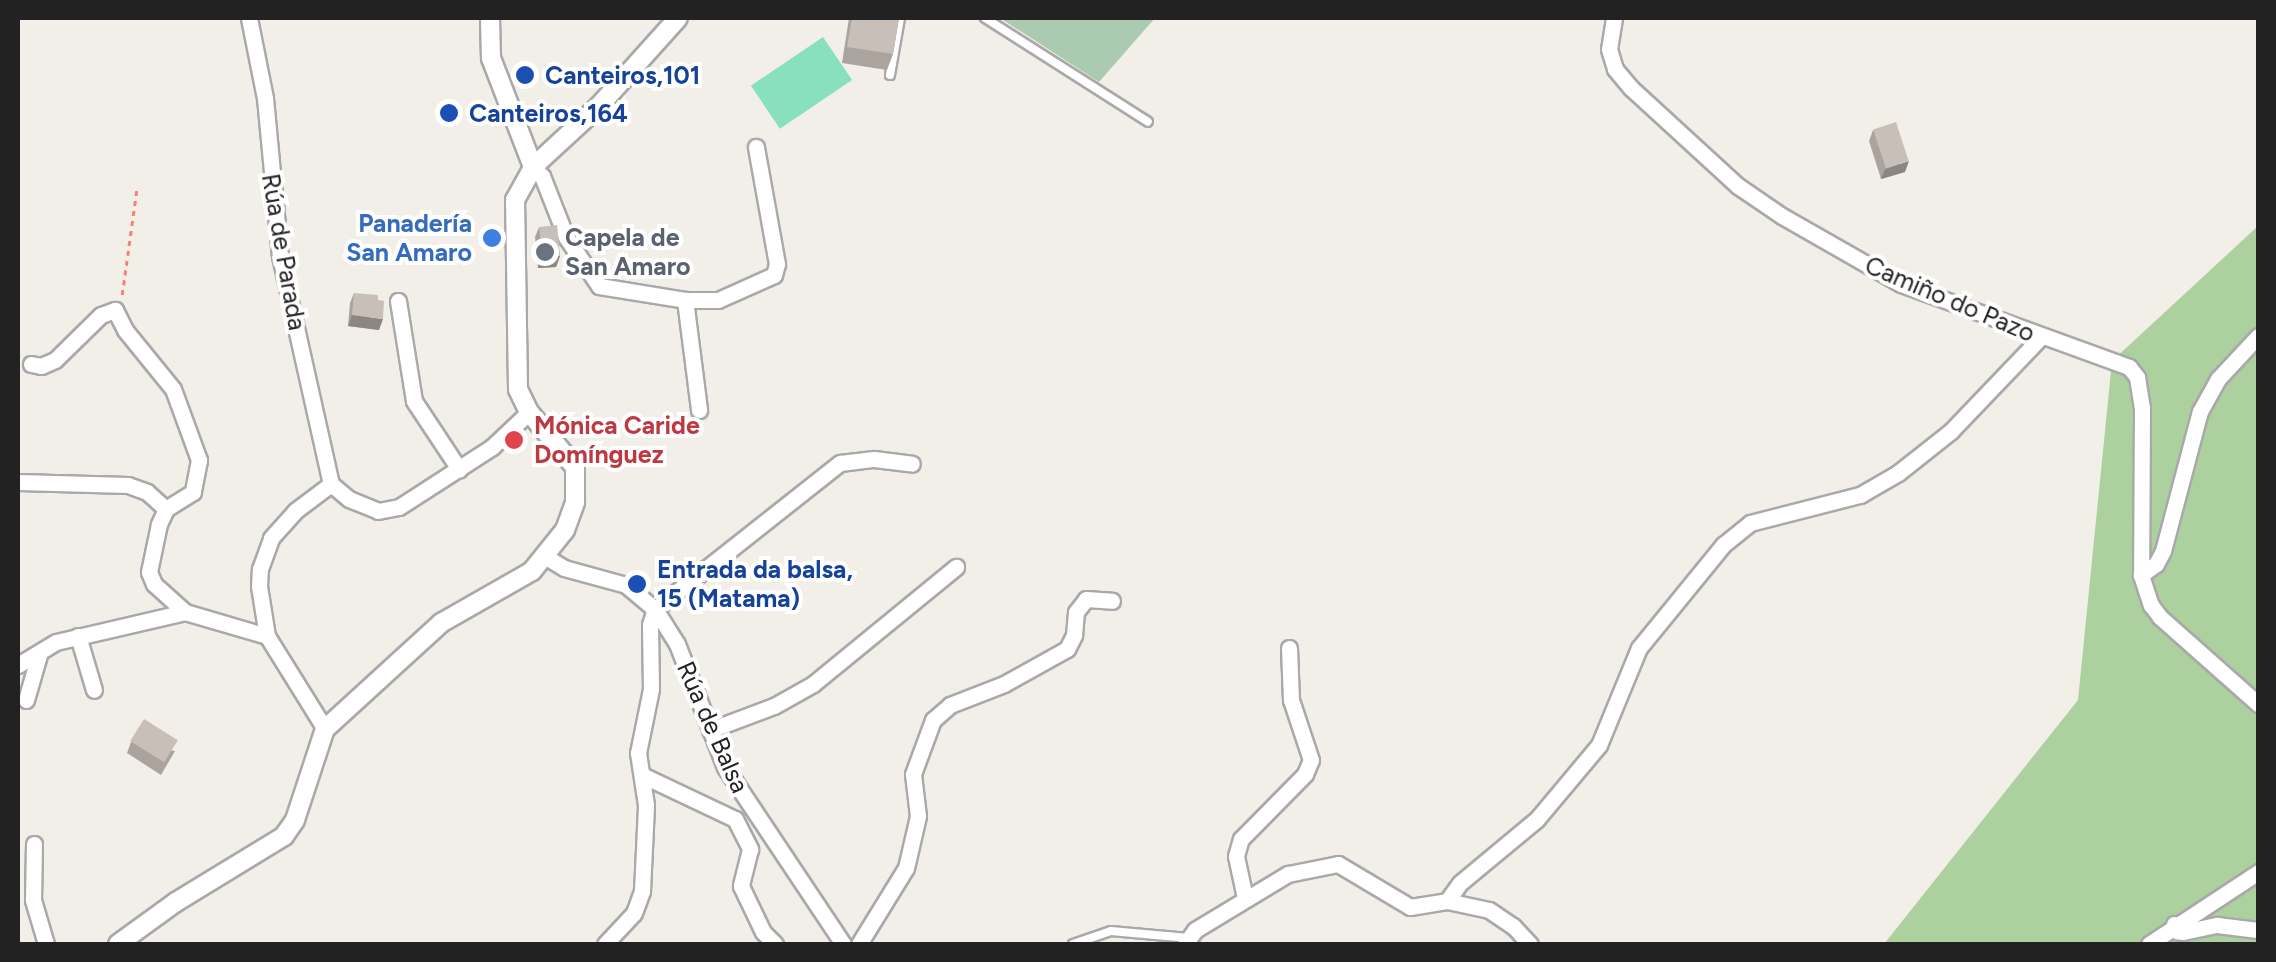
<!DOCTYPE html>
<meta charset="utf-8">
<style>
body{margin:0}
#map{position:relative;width:2276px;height:962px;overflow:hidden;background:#f2efe9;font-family:Figtree,sans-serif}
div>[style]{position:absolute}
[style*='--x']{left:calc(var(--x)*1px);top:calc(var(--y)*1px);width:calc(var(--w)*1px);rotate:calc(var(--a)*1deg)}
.forest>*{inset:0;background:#add19e}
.cemetery>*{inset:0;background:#aacbaf}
.pitch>*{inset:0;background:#88e0be;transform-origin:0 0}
.path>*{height:2.5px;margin-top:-1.25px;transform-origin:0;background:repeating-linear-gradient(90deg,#fa8072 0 5px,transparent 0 10px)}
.roads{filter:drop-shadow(2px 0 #a9a9a9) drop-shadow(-2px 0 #a9a9a9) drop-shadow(0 2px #a9a9a9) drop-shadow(0 -2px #a9a9a9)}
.service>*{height:8px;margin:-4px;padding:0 4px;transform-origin:4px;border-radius:4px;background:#fff}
.minor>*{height:15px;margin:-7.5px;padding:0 7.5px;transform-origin:7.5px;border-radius:7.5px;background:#fff}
.tertiary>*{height:18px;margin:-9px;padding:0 9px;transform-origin:9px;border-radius:9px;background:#fff}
.wall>*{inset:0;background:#aba49e}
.shaded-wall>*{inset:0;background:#8b8681}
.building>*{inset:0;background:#c7bfb8;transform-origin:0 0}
.dots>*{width:28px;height:28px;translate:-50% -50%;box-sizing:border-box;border:5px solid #fff;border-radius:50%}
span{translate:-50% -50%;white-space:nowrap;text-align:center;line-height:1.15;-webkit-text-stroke:8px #fff;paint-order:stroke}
.transit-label{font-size:25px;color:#164399;font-weight:700}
.left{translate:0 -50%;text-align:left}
.shop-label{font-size:25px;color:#366cbe;font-weight:700}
.right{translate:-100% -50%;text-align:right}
.worship-label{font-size:25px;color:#5b616d;font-weight:700}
.street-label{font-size:25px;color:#222}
.health-label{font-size:25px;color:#be3a42;font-weight:700}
.frame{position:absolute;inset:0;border:20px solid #222;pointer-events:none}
</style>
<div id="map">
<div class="forest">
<div style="clip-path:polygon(2258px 226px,2258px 944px,1884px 944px,2078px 700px,2112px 361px)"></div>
</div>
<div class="cemetery">
<div style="clip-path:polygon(1000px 18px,1155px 18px,1099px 82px)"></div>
</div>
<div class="pitch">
<div style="left:823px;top:37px;width:52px;height:87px;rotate:56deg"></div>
</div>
<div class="path">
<div style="--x:122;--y:295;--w:109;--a:-82.1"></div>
</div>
<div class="roads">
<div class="service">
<div style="--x:985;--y:18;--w:193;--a:32.5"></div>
<div style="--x:890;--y:75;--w:58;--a:-80"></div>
<div style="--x:1073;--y:944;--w:40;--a:-18.9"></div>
<div style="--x:1111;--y:931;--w:78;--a:5.1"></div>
</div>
<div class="minor">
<div style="--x:249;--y:18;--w:82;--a:78.7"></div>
<div style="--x:265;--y:98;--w:159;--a:84.6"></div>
<div style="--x:280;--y:256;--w:234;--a:77.4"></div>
<div style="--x:331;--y:484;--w:23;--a:40"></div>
<div style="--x:349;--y:499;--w:31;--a:22"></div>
<div style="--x:378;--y:511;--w:21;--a:-11"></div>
<div style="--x:399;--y:507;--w:111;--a:-32.8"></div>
<div style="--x:492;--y:447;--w:51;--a:-43.4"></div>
<div style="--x:1614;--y:18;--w:31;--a:99"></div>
<div style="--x:1609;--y:49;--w:21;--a:73"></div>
<div style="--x:1615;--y:69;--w:25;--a:50"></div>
<div style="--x:1631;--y:88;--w:145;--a:42.5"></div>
<div style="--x:1738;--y:186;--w:53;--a:34.3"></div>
<div style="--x:1782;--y:216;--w:137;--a:29.7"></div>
<div style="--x:1901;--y:284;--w:243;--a:20"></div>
<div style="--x:2129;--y:367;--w:13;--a:51"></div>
<div style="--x:2137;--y:377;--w:30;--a:81"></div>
<div style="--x:2142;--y:407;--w:168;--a:90.3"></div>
<div style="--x:533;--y:167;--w:13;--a:45"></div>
<div style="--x:542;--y:176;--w:66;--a:68.5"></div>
<div style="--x:566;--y:237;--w:59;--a:56"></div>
<div style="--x:599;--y:286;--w:87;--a:9.2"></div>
<div style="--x:685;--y:300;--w:33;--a:0"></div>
<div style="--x:718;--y:300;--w:61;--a:-24.1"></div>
<div style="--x:774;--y:275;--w:11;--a:-75"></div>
<div style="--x:777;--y:264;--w:119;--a:-100.2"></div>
<div style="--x:685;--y:300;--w:111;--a:82.7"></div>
<div style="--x:398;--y:301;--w:101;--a:80.9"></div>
<div style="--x:414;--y:401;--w:82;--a:56.5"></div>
<div style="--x:2258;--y:336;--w:59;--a:132.9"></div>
<div style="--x:2218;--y:379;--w:37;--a:119"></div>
<div style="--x:2200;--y:411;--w:145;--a:104.8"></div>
<div style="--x:2163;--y:551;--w:15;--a:118"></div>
<div style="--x:2156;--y:564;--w:19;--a:144"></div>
<div style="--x:2141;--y:575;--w:32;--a:72"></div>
<div style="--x:2151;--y:605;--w:15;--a:53"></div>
<div style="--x:2160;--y:617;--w:131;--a:41.6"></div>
<div style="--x:31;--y:364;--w:10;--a:11"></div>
<div style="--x:41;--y:366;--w:15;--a:-23"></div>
<div style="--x:55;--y:360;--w:64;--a:-44.4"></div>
<div style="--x:101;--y:315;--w:15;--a:-20"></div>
<div style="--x:115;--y:310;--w:22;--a:63"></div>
<div style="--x:125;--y:330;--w:76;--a:50.9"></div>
<div style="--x:173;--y:389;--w:76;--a:69.9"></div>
<div style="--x:199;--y:460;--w:33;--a:101"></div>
<div style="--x:193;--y:492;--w:32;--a:148"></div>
<div style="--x:166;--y:509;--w:17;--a:115"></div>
<div style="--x:159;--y:524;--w:49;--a:101.8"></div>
<div style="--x:149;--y:572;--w:13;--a:67"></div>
<div style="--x:154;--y:584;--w:42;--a:42.1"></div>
<div style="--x:185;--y:612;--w:85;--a:16.3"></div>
<div style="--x:18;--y:482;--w:110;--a:1.6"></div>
<div style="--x:128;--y:485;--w:20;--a:20"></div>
<div style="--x:147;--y:492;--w:25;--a:42"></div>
<div style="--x:546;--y:557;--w:21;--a:31"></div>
<div style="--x:564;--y:568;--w:64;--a:15.3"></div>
<div style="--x:626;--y:585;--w:38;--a:40"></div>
<div style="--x:655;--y:609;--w:41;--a:57.8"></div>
<div style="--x:677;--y:644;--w:132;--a:68.7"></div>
<div style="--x:725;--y:767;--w:213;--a:56.3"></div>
<div style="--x:655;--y:609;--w:236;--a:-38.3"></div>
<div style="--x:840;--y:463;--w:34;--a:-7"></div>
<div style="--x:874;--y:459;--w:38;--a:7"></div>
<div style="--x:78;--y:636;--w:56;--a:73.5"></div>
<div style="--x:18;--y:665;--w:44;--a:-31.2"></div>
<div style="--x:56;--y:642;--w:132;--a:-13.1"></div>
<div style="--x:26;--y:700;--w:47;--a:-73.9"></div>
<div style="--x:325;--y:729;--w:110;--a:-121.9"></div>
<div style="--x:267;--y:636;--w:51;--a:-99.1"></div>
<div style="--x:259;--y:586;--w:17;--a:-87"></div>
<div style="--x:260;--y:569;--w:33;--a:-70"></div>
<div style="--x:271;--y:538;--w:36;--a:-48"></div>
<div style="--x:295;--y:511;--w:45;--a:-36.9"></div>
<div style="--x:710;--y:730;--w:68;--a:-20.6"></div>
<div style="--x:774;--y:706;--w:45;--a:-29.4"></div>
<div style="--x:813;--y:684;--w:185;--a:-39.3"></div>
<div style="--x:644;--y:776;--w:101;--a:25.3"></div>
<div style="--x:735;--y:819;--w:34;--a:63"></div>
<div style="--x:750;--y:849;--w:38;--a:104"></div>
<div style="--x:741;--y:886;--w:51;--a:64.4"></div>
<div style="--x:763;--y:932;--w:17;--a:45"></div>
<div style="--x:34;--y:844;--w:56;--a:91"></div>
<div style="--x:33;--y:900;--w:46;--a:73.5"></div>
<div style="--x:1245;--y:898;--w:43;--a:-102.1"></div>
<div style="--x:1236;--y:856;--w:18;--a:-74"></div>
<div style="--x:1241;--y:839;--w:91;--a:-45.4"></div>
<div style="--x:1305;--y:774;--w:15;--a:-67"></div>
<div style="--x:1311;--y:760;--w:63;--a:-108.4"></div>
<div style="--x:1291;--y:700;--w:52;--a:-92.2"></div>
<div style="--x:1447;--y:901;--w:22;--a:-54"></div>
<div style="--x:1460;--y:883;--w:100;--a:-39.7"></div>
<div style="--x:1537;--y:819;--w:97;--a:-50"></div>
<div style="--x:1599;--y:745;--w:105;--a:-67.6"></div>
<div style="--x:1639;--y:648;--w:133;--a:-50.8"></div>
<div style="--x:1723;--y:545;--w:35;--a:-39"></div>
<div style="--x:1750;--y:523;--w:114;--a:-14.3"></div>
<div style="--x:1860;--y:495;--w:44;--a:-30.1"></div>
<div style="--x:1898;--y:473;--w:68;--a:-38.4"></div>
<div style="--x:1951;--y:431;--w:129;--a:-46.3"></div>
<div style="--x:2174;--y:924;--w:8;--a:67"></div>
<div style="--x:2177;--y:931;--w:6;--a:9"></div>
<div style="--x:2183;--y:932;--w:35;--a:-12"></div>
<div style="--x:2217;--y:925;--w:41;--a:7"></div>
<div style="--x:605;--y:944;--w:42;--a:-46.9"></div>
<div style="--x:634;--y:913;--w:23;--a:-70"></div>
<div style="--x:642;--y:891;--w:86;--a:-87.3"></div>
<div style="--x:646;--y:805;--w:53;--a:-98.7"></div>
<div style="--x:638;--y:753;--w:65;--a:-78.5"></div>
<div style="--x:651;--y:689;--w:64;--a:-90.9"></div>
<div style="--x:650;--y:625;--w:17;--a:-73"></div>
<div style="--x:859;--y:944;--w:89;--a:-58.3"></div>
<div style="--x:906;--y:868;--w:53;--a:-77"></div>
<div style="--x:918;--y:816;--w:42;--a:-96.8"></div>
<div style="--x:913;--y:774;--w:58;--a:-69.7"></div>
<div style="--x:933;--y:720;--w:23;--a:-41"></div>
<div style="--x:950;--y:705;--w:58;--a:-21.3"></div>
<div style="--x:1004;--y:684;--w:72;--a:-29.1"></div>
<div style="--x:1067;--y:649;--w:16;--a:-63"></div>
<div style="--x:1074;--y:635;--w:23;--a:-85"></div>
<div style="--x:1076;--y:612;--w:16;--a:-52"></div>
<div style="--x:1086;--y:599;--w:26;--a:4"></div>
<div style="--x:1185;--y:944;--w:17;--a:-54"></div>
<div style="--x:1195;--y:930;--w:109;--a:-31.1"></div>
<div style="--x:1288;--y:874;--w:51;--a:-11.3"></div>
<div style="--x:1338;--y:864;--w:84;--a:30.8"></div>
<div style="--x:1410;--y:907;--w:37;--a:-9"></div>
<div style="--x:1447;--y:901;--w:43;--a:12.1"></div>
<div style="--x:1489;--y:910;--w:29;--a:34"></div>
<div style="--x:1513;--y:926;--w:25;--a:47"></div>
<div style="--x:2149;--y:944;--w:131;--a:-33.4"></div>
</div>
<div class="tertiary">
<div style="--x:490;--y:18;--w:40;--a:88.6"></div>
<div style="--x:491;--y:58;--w:117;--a:68.9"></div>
<div style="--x:118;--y:944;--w:72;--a:-35.9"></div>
<div style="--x:176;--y:902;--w:127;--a:-31.4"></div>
<div style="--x:284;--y:836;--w:19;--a:-55"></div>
<div style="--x:295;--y:820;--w:96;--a:-71.8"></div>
<div style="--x:325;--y:729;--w:157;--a:-42.4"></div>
<div style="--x:441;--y:623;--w:105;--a:-29.7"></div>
<div style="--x:532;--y:571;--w:53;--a:-51.2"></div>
<div style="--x:565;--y:530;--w:30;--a:-70"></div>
<div style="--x:575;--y:502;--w:35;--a:-90"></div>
<div style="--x:575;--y:467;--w:72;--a:-129.9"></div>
<div style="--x:529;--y:412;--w:25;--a:-116"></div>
<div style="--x:518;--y:389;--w:189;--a:-90.9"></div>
<div style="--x:515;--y:200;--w:38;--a:-61"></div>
<div style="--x:533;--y:167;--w:90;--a:-42.7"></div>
<div style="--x:599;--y:106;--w:118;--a:-48.1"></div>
</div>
</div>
<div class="wall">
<div style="clip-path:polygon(849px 18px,899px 18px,893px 54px,887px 70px,842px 63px)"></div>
<div style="clip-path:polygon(1873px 130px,1905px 172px,1881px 179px,1869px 141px)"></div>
<div style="clip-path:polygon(539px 227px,560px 256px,556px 267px,538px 268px,535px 237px)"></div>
<div style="clip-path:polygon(354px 293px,379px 330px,348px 326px,350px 303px)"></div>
<div style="clip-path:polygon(131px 742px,175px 751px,161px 775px,127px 753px)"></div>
</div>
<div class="shaded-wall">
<div style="clip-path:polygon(1909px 161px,1905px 172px,1881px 179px,1885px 169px)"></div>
<div style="clip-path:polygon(560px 256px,556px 267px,538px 268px,541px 257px)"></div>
<div style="clip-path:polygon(352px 315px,383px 319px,379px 330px,348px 326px)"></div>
</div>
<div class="building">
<div style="clip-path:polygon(852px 18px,899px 18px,893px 54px,847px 47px)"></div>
<div style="left:1896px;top:122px;width:41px;height:24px;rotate:72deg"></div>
<div style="left:557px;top:225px;width:31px;height:18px;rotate:84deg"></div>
<div style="clip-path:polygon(354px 293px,378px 295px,378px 300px,384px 301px,383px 319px,352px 315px)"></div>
<div style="left:144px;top:719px;width:40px;height:26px;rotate:32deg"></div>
</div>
<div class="dots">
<div style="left:525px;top:75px;background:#1a4fb4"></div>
<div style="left:449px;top:113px;background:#1a4fb4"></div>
<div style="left:492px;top:238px;background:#3f7fe0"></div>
<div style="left:545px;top:252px;background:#6b7280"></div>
<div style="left:514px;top:440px;background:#e0444e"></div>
<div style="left:637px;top:584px;background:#1a4fb4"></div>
</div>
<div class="transit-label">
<span class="left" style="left:545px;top:75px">Canteiros,101</span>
<span class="left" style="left:469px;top:113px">Canteiros,164</span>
<span class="left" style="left:657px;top:584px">Entrada da balsa,<br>15 (Matama)</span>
</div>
<div class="shop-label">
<span class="right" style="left:472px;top:238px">Panadería<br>San Amaro</span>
</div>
<div class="worship-label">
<span class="left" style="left:565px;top:252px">Capela de<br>San Amaro</span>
</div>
<div class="street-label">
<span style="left:284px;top:252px;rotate:80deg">Rúa de Parada</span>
<span style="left:1950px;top:299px;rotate:23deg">Camiño do Pazo</span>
<span style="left:713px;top:727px;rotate:66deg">Rúa de Balsa</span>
</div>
<div class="health-label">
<span class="left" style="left:534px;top:440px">Mónica Caride<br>Domínguez</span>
</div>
<div class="frame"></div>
</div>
